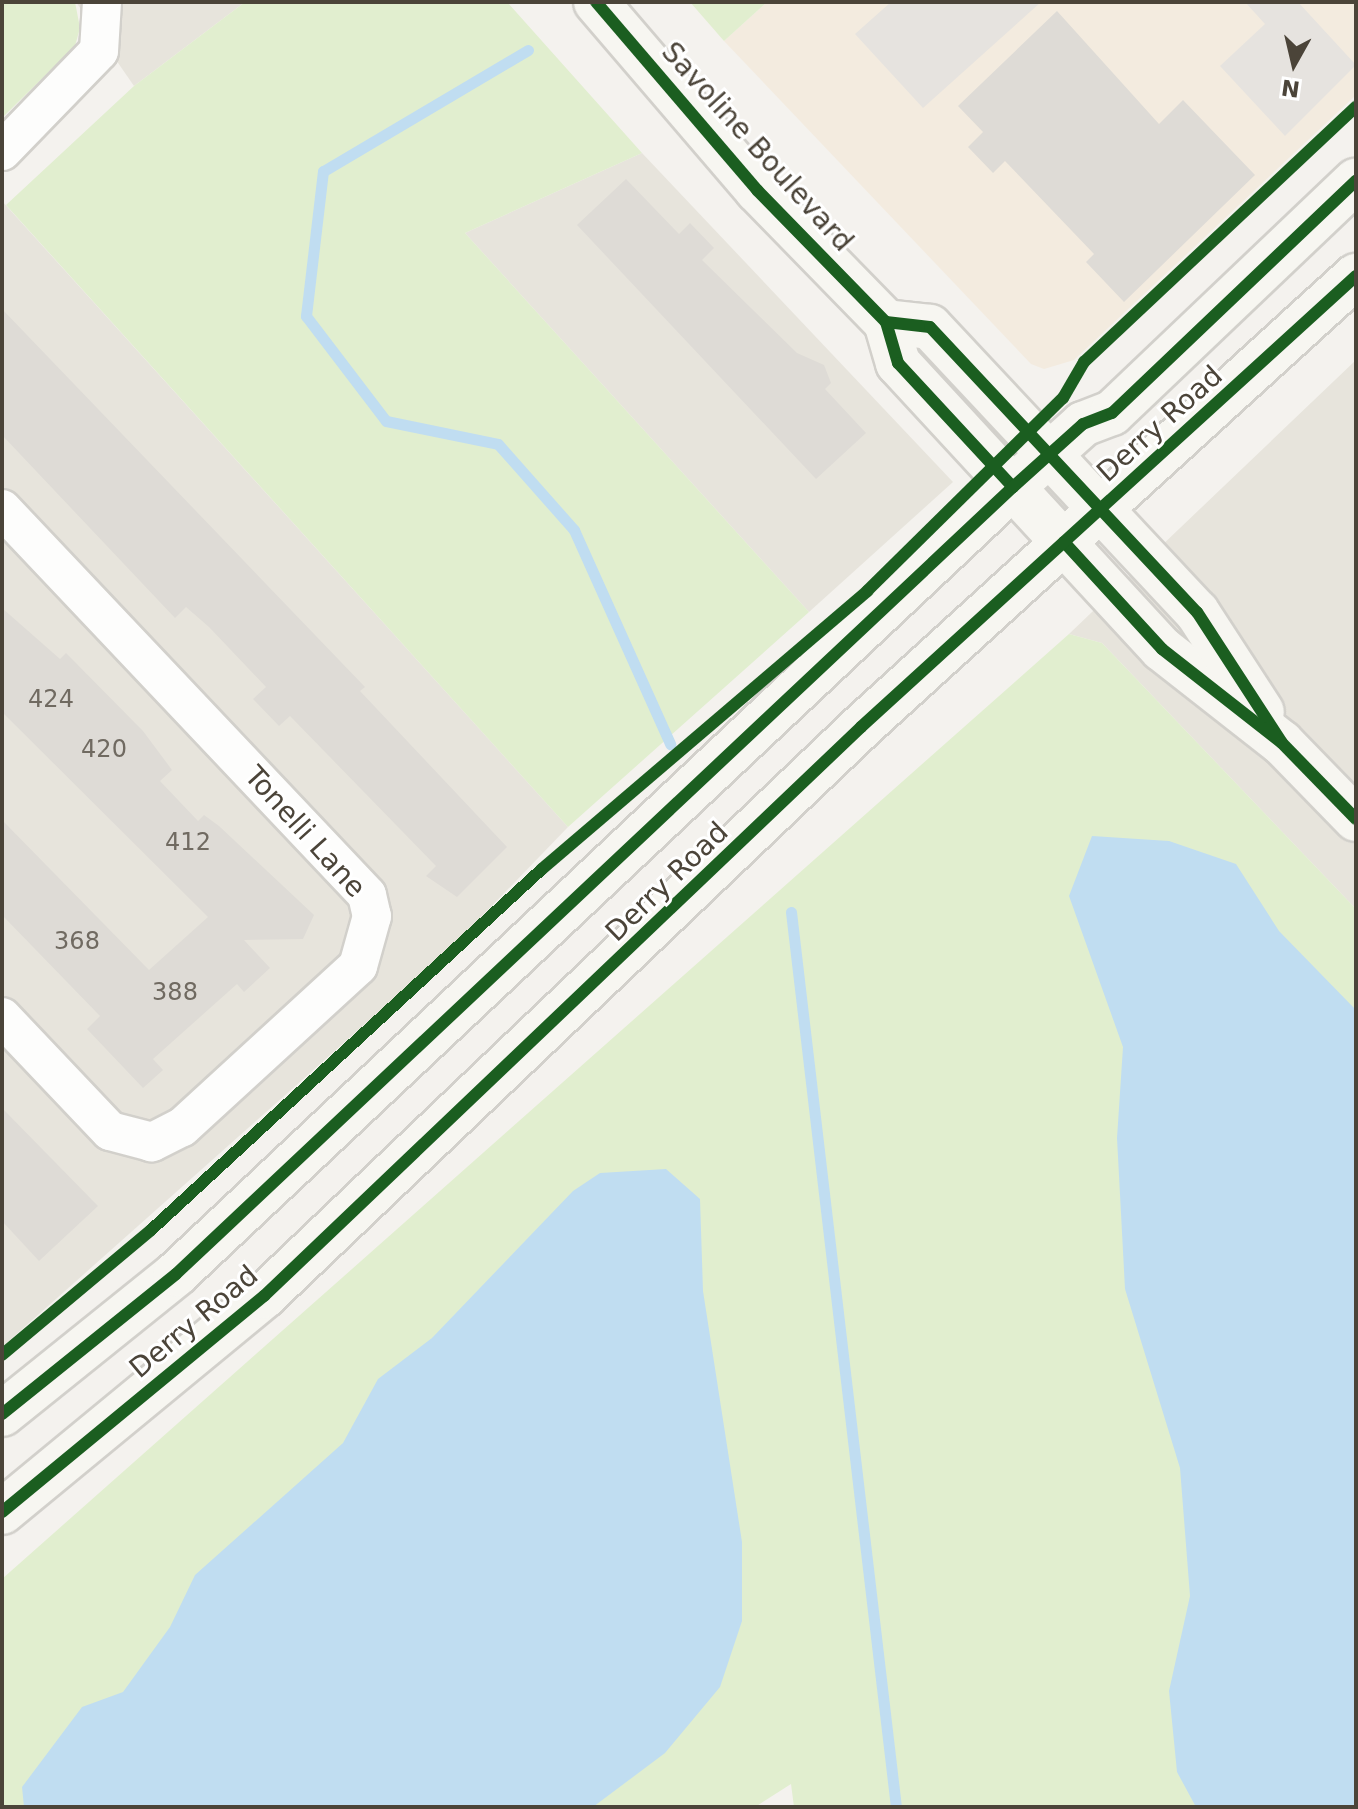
<!DOCTYPE html>
<style>
body{margin:0}
#map{position:relative;width:1358px;height:1809px;overflow:hidden;background:#f4f2ee;font-family:"DejaVu Sans",sans-serif}
div>[style]{position:absolute}
[style*='--x']{left:calc(var(--x)*1px);top:calc(var(--y)*1px);width:calc(var(--w)*1px);rotate:calc(var(--a)*1deg)}
.residential>*{inset:0;background:#e7e4dc}
.commercial>*{inset:0;background:#f3ebdf}
.green>*{inset:0;background:#e1eecf}
.parking>*{inset:0;background:#e6e3df}
.water>*{inset:0;background:#c0ddf1}
.stream>*{height:11px;margin:-5.5px;padding:0 5.5px;transform-origin:5.5px;border-radius:5.5px;background:#c0ddf1}
.building>*{inset:0;background:#dedbd6}
.roads{filter:drop-shadow(2px 0 #d2d0cb) drop-shadow(-2px 0 #d2d0cb) drop-shadow(0 2px #d2d0cb) drop-shadow(0 -2px #d2d0cb)}
.street>*{height:38px;margin:-19px;padding:0 19px;transform-origin:19px;border-radius:19px;background:#fdfdfc}
.secondary>*{height:44px;margin:-22px;padding:0 22px;transform-origin:22px;border-radius:22px;background:#f7f6f1}
.cycleway>*{height:12px;margin:-6px;padding:0 6px;transform-origin:6px;border-radius:6px;background:#1b5e20}
span{translate:-50% -50%;white-space:nowrap;text-align:center;line-height:1.15;-webkit-text-stroke:6px #fff;paint-order:stroke}
.number-label{font-size:24px;color:#706a61}
.number-label span{-webkit-text-stroke-width:0}
.street-label{font-size:28px;color:#4b4439}
.frame{position:absolute;inset:0;border:4px solid #4b4439;pointer-events:none}
.north{position:absolute;left:1254px;top:24px;width:80px;height:80px;-webkit-text-stroke:6px #fff;paint-order:stroke;rotate:188deg;font-size:22px;font-weight:700;line-height:32px;text-align:center;color:#4b4439}
.north::after{content:'';display:block;margin:auto;width:28px;height:36px;background:#4b4439;clip-path:polygon(50% 0,100% 100%,50% 72%,0 100%)}
</style>
<div id="map">
<div class="residential">
<div style="clip-path:polygon(76px 2px,245px 2px,134px 86px)"></div>
<div style="clip-path:polygon(642px 153px,953px 482px,809px 612px,465px 233px)"></div>
<div style="clip-path:polygon(2px 201px,568px 827px,456px 943px,2px 1347px)"></div>
<div style="clip-path:polygon(1356px 360px,1356px 909px,1102px 643px,1069px 634px)"></div>
</div>
<div class="commercial">
<div style="clip-path:polygon(767px 2px,1356px 2px,1356px 95px,1074px 360px,1044px 369px,1031px 364px,724px 41px)"></div>
</div>
<div class="green">
<div style="clip-path:polygon(2px 2px,75px 2px,80px 28px,75px 46px,2px 118px)"></div>
<div style="clip-path:polygon(245px 2px,507px 2px,642px 153px,465px 233px,809px 612px,568px 827px,6px 205px,134px 86px)"></div>
<div style="clip-path:polygon(690px 2px,767px 2px,724px 41px)"></div>
<div style="clip-path:polygon(1069px 634px,1102px 643px,1356px 909px,1356px 1807px,794px 1807px,791px 1784px,755px 1807px,2px 1807px,2px 1579px)"></div>
</div>
<div class="parking">
<div style="clip-path:polygon(891px 2px,1041px 2px,923px 108px,855px 34px)"></div>
<div style="clip-path:polygon(1245px 2px,1298px 2px,1356px 65px,1285px 136px,1220px 66px,1265px 24px)"></div>
</div>
<div class="water">
<div style="clip-path:polygon(1092px 836px,1169px 841px,1236px 864px,1279px 931px,1356px 1010px,1356px 1807px,1196px 1807px,1177px 1772px,1169px 1691px,1190px 1596px,1180px 1468px,1125px 1289px,1117px 1138px,1123px 1047px,1069px 896px)"></div>
<div style="clip-path:polygon(666px 1169px,700px 1199px,703px 1291px,742px 1542px,742px 1621px,720px 1687px,665px 1753px,593px 1807px,24px 1807px,22px 1787px,82px 1707px,123px 1692px,170px 1627px,195px 1575px,343px 1443px,378px 1379px,432px 1338px,573px 1191px,600px 1173px)"></div>
</div>
<div class="stream">
<div style="--x:528;--y:50;--w:238;--a:149.4"></div>
<div style="--x:323;--y:171;--w:146;--a:96.7"></div>
<div style="--x:306;--y:316;--w:132;--a:52.7"></div>
<div style="--x:386;--y:421;--w:114;--a:11.6"></div>
<div style="--x:498;--y:444;--w:115;--a:48.5"></div>
<div style="--x:574;--y:530;--w:235;--a:65.8"></div>
<div style="--x:791;--y:912;--w:901;--a:83.31"></div>
</div>
<div class="building">
<div style="clip-path:polygon(1057px 11px,1159px 124px,1183px 100px,1255px 175px,1124px 302px,1086px 262px,1094px 254px,1005px 161px,993px 173px,968px 147px,983px 132px,958px 106px)"></div>
<div style="clip-path:polygon(626px 179px,679px 234px,690px 223px,714px 248px,702px 260px,797px 353px,824px 365px,831px 383px,825px 389px,866px 433px,816px 479px,577px 225px)"></div>
<div style="clip-path:polygon(2px 309px,365px 687px,360px 691px,507px 847px,457px 897px,426px 876px,436px 866px,290px 716px,279px 726px,253px 699px,266px 687px,209px 627px,186px 607px,175px 618px,2px 435px)"></div>
<div style="clip-path:polygon(2px 608px,60px 659px,66px 653px,143px 731px,172px 770px,160px 781px,198px 821px,204px 815px,219px 826px,314px 915px,303px 939px,244px 940px,270px 968px,244px 992px,237px 984px,153px 1059px,163px 1070px,143px 1088px,87px 1029px,100px 1016px,2px 915px,2px 820px,149px 970px,208px 917px,2px 712px)"></div>
<div style="clip-path:polygon(2px 1108px,98px 1206px,39px 1261px,2px 1221px)"></div>
</div>
<div class="roads">
<div class="street">
<div style="--x:2;--y:151;--w:139;--a:-45.9"></div>
<div style="--x:99;--y:51;--w:49;--a:-86.5"></div>
<div style="--x:2;--y:509;--w:531;--a:46.6"></div>
<div style="--x:367;--y:895;--w:22;--a:77"></div>
<div style="--x:372;--y:916;--w:52;--a:105.6"></div>
<div style="--x:358;--y:966;--w:239;--a:137.5"></div>
<div style="--x:182;--y:1127;--w:34;--a:153"></div>
<div style="--x:152;--y:1142;--w:43;--a:-165.3"></div>
<div style="--x:110;--y:1131;--w:157;--a:-133.5"></div>
</div>
<div class="secondary">
<div style="--x:596;--y:2;--w:248;--a:49.4"></div>
<div style="--x:757;--y:190;--w:185;--a:45.7"></div>
<div style="--x:886;--y:322;--w:43;--a:73.7"></div>
<div style="--x:898;--y:363;--w:389;--a:47.3"></div>
<div style="--x:1162;--y:649;--w:152;--a:38.1"></div>
<div style="--x:1282;--y:743;--w:106;--a:45.8"></div>
<div style="--x:886;--y:322;--w:44;--a:6.5"></div>
<div style="--x:930;--y:327;--w:391;--a:46.9"></div>
<div style="--x:1197;--y:612;--w:119;--a:57"></div>
<div style="--x:2;--y:1414;--w:223;--a:-38.8"></div>
<div style="--x:176;--y:1274;--w:1149;--a:-43.24"></div>
<div style="--x:1013;--y:487;--w:94;--a:-42"></div>
<div style="--x:1083;--y:424;--w:31;--a:-21"></div>
<div style="--x:1112;--y:413;--w:337;--a:-43.6"></div>
<div style="--x:2;--y:1512;--w:340;--a:-39.5"></div>
<div style="--x:264;--y:1296;--w:825;--a:-43.62"></div>
<div style="--x:861;--y:727;--w:670;--a:-42.34"></div>
</div>
</div>
<div class="cycleway">
<div style="--x:596;--y:2;--w:248;--a:49.4"></div>
<div style="--x:757;--y:190;--w:185;--a:45.7"></div>
<div style="--x:886;--y:322;--w:43;--a:73.7"></div>
<div style="--x:898;--y:363;--w:169;--a:47.2"></div>
<div style="--x:886;--y:322;--w:44;--a:6.5"></div>
<div style="--x:930;--y:327;--w:391;--a:46.9"></div>
<div style="--x:1197;--y:612;--w:156;--a:57"></div>
<div style="--x:1064;--y:542;--w:145;--a:47.5"></div>
<div style="--x:1162;--y:649;--w:152;--a:38.1"></div>
<div style="--x:1282;--y:743;--w:106;--a:45.8"></div>
<div style="--x:2;--y:1355;--w:194;--a:-40"></div>
<div style="--x:151;--y:1230;--w:532;--a:-42.72"></div>
<div style="--x:542;--y:869;--w:428;--a:-40.5"></div>
<div style="--x:867;--y:591;--w:275;--a:-44.6"></div>
<div style="--x:1063;--y:398;--w:42;--a:-59.7"></div>
<div style="--x:1084;--y:362;--w:373;--a:-43.2"></div>
<div style="--x:2;--y:1414;--w:223;--a:-38.8"></div>
<div style="--x:176;--y:1274;--w:1149;--a:-43.24"></div>
<div style="--x:1013;--y:487;--w:94;--a:-42"></div>
<div style="--x:1083;--y:424;--w:31;--a:-21"></div>
<div style="--x:1112;--y:413;--w:337;--a:-43.6"></div>
<div style="--x:2;--y:1512;--w:340;--a:-39.5"></div>
<div style="--x:264;--y:1296;--w:825;--a:-43.62"></div>
<div style="--x:861;--y:727;--w:670;--a:-42.34"></div>
</div>
<div class="number-label">
<span style="left:51px;top:700px">424</span>
<span style="left:104px;top:750px">420</span>
<span style="left:188px;top:843px">412</span>
<span style="left:77px;top:942px">368</span>
<span style="left:175px;top:993px">388</span>
</div>
<div class="street-label">
<span style="left:757px;top:147px;rotate:48deg">Savoline Boulevard</span>
<span style="left:1160px;top:424px;rotate:-42deg">Derry Road</span>
<span style="left:305px;top:832px;rotate:48deg">Tonelli Lane</span>
<span style="left:667px;top:882px;rotate:-44deg">Derry Road</span>
<span style="left:194px;top:1322px;rotate:-40deg">Derry Road</span>
</div>
<div class="frame"></div>
<div class="north">N</div>
</div>
